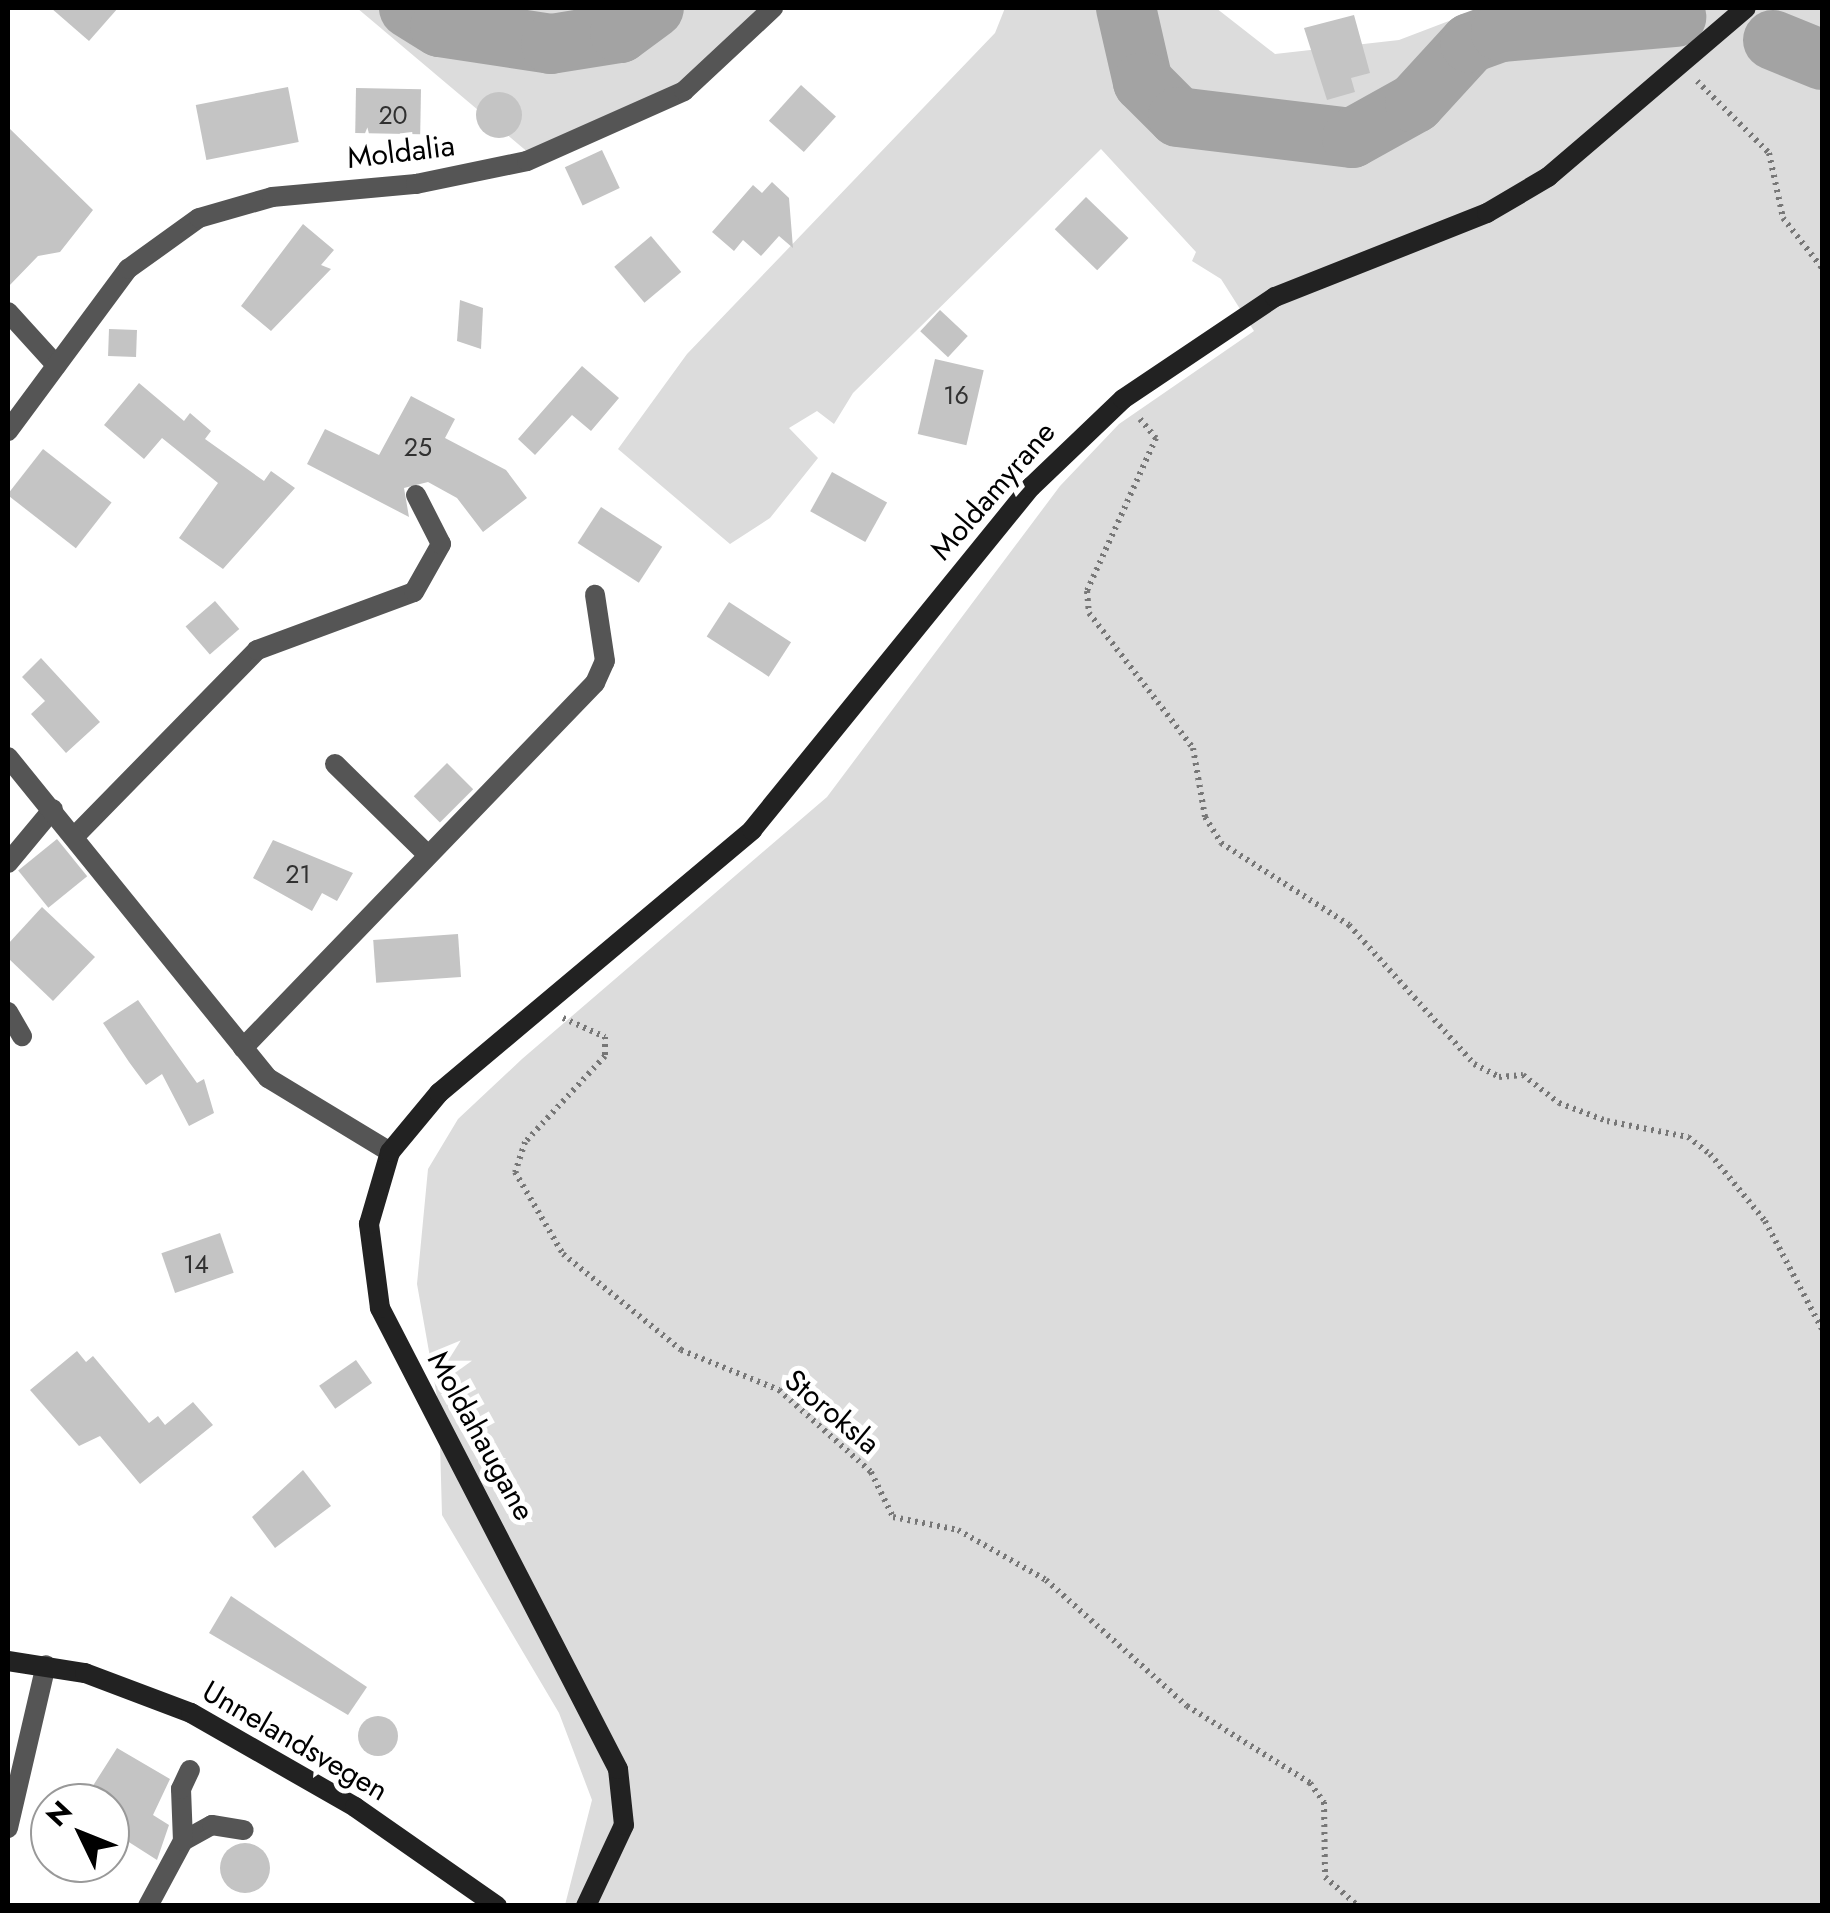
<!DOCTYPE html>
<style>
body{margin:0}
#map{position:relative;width:1830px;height:1913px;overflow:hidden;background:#fff;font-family:Jost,sans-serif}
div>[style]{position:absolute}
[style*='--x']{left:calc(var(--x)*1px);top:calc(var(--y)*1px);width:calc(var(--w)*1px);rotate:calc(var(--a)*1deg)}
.green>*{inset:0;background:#dcdcdc}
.stream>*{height:10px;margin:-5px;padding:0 5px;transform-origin:5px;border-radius:5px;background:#a3a3a3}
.river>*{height:60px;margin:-30px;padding:0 30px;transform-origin:30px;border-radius:30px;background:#a3a3a3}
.building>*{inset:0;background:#c4c4c4;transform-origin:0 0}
.round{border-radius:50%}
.path>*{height:6px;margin-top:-3px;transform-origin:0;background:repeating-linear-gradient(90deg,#777 0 2.5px,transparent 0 7.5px)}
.lane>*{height:20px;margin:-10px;padding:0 10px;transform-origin:10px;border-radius:10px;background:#555}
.street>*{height:20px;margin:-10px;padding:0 10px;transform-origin:10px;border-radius:10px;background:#555}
.secondary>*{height:20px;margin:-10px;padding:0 10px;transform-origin:10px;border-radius:10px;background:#222}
span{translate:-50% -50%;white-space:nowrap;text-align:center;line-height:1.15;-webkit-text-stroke:10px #fff;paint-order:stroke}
.number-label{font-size:25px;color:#313131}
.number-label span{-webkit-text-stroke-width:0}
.street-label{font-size:30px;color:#000}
.frame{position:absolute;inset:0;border:10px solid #000;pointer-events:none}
.north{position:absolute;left:30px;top:1783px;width:100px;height:100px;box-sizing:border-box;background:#fff;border:2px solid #999;border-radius:50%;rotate:313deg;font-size:28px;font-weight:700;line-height:40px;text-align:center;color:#000}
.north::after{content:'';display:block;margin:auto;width:35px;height:45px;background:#000;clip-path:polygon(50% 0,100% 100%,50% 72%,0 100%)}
</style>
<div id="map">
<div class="green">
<div style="clip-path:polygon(357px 8px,767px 8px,672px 104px,530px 154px)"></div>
<div style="clip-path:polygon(1005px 8px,1216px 8px,1275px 54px,1399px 40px,1483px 8px,1822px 8px,1822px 1905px,565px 1905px,592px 1800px,559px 1713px,442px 1515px,439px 1408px,417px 1284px,428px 1169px,458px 1119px,522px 1059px,827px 797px,1060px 486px,1119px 424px,1254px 331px,1221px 279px,1192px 261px,1196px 252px,1101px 149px,853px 393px,834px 424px,817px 411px,789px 428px,818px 458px,770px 518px,730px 544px,618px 449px,687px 354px,995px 33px)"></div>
</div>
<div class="stream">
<div style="--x:1631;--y:20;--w:16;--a:-47"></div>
</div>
<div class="river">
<div style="--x:409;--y:8;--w:36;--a:32"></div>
<div style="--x:440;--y:27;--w:112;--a:8.7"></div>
<div style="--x:551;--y:44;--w:70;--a:-9.1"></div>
<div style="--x:620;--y:33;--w:42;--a:-36.3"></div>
<div style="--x:1126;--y:8;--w:76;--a:77.1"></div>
<div style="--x:1143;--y:82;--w:49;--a:45"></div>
<div style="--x:1178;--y:117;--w:175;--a:6.9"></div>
<div style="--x:1352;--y:138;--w:72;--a:-29.1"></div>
<div style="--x:1415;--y:103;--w:81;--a:-47.5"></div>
<div style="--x:1470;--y:43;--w:33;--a:-20"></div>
<div style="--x:1501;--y:32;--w:176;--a:-4.9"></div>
<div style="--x:1773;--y:40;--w:53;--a:22.2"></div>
</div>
<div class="building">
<div style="clip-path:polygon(51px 8px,118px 8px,89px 41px)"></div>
<div style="clip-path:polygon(1354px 15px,1370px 73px,1351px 78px,1355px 92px,1327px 100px,1304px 28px)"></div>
<div style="left:801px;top:85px;width:47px;height:48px;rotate:42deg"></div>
<div style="left:288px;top:87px;width:56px;height:94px;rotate:79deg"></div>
<div style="left:356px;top:88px;width:65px;height:45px;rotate:1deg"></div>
<div class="round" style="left:476px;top:92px;width:46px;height:46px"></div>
<div style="clip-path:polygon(8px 127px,93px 210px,60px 252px,38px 256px,8px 287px)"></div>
<div style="left:602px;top:150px;width:42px;height:41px;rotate:65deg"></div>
<div style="clip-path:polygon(772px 182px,789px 198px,793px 248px,779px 236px,761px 256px,743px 240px,734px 251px,712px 232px,753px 185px,762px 193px)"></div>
<div style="left:1086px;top:197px;width:59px;height:45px;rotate:44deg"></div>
<div style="clip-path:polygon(303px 224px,334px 250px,321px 265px,331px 269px,271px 331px,241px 306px)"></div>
<div style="left:651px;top:236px;width:47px;height:48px;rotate:50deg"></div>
<div style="clip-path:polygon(460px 300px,483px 308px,481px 349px,457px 341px)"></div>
<div style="left:940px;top:310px;width:38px;height:29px;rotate:43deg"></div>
<div style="left:109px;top:329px;width:28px;height:27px;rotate:2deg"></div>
<div style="left:935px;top:359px;width:50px;height:77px;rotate:13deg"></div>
<div style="clip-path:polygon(582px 366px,619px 398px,591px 431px,572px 415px,535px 455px,518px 439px)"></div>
<div style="clip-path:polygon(139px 383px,184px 421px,190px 413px,211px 431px,205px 439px,264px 481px,271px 471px,295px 488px,223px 569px,179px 538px,218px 483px,162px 438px,144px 459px,104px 425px)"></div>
<div style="clip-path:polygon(411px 396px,455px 419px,445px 438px,506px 470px,527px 498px,483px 532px,457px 498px,428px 482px,404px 488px,409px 517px,307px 464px,325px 429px,379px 455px)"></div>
<div style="left:43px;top:449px;width:87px;height:58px;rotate:38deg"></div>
<div style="left:832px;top:472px;width:63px;height:45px;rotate:29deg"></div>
<div style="left:601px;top:507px;width:73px;height:43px;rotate:33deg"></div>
<div style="left:215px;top:601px;width:37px;height:39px;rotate:49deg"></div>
<div style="left:729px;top:602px;width:74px;height:41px;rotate:33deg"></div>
<div style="clip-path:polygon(41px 658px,100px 722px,66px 753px,31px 714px,45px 701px,22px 677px)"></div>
<div style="left:447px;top:763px;width:37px;height:47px;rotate:45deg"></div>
<div style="left:57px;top:839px;width:48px;height:50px;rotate:51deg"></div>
<div style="clip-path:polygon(273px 840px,353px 873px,337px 901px,322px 893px,312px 911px,253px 878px)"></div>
<div style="clip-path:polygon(42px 907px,95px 957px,53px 1001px,8px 958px,8px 944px)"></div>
<div style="left:458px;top:934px;width:43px;height:85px;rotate:86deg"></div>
<div style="clip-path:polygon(138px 1000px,197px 1083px,204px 1079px,214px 1113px,189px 1126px,162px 1074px,146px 1085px,129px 1062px,103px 1023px)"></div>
<div style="left:220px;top:1233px;width:42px;height:62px;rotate:71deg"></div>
<div style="clip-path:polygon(77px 1351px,86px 1362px,93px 1356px,149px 1423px,158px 1416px,165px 1425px,193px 1402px,213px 1425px,140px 1484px,100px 1436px,79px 1446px,30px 1390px)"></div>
<div style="left:356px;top:1360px;width:28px;height:45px;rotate:55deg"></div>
<div style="clip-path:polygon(303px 1470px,331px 1506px,275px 1548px,252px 1517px)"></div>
<div style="clip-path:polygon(231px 1596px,367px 1687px,348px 1715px,209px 1633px)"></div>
<div class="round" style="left:358px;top:1716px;width:40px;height:40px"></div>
<div style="clip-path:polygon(117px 1748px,170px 1779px,153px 1815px,169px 1825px,157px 1860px,110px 1830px,110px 1803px,82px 1803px)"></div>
<div class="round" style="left:220px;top:1843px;width:50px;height:50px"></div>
</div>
<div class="path">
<div style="--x:1697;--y:81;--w:102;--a:45"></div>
<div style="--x:1769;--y:153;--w:66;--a:77.8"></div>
<div style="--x:1783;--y:218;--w:63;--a:52"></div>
<div style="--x:1140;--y:419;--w:25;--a:50"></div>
<div style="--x:1156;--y:438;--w:168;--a:114.3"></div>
<div style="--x:1087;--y:591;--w:22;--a:85"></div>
<div style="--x:1089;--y:613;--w:170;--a:52.4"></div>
<div style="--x:1193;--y:748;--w:70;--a:80.1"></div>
<div style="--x:1205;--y:817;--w:31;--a:58"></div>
<div style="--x:1221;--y:843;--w:152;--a:32.6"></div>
<div style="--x:1349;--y:925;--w:187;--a:48"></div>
<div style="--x:1474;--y:1064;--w:28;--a:27"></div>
<div style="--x:1499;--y:1077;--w:24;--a:-5"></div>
<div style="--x:1523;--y:1075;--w:46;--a:37.9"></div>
<div style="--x:1559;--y:1103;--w:51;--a:20.6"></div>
<div style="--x:1607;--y:1121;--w:83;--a:11.2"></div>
<div style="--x:1688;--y:1137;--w:28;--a:38"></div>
<div style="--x:1710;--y:1154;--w:87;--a:50.6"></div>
<div style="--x:1765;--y:1221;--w:122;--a:62.2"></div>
<div style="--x:563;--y:1018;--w:46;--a:24.3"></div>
<div style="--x:605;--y:1037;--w:19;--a:90"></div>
<div style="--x:605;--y:1056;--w:117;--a:132.9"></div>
<div style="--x:525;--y:1142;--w:32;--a:108"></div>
<div style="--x:515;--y:1172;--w:95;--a:59.7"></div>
<div style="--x:563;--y:1254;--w:152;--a:39.1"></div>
<div style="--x:681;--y:1350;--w:106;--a:22.2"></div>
<div style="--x:779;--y:1390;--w:123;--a:41.7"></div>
<div style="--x:871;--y:1472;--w:50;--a:63.9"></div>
<div style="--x:893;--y:1517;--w:66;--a:11.3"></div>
<div style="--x:958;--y:1530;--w:101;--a:29.6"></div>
<div style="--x:1046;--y:1580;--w:189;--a:41.8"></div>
<div style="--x:1187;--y:1706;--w:145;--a:32"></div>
<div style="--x:1310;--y:1783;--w:24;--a:54"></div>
<div style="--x:1324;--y:1802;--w:75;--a:89.2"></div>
<div style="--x:1325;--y:1877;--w:44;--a:41.3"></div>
</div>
<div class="lane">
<div style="--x:8;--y:312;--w:72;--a:47.8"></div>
<div style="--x:335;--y:764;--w:127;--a:44.4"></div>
<div style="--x:75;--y:836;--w:260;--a:-45.6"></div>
<div style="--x:257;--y:650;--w:167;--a:-20.3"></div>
<div style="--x:414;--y:592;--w:55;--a:-60.6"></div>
<div style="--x:441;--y:544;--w:55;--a:-117"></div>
<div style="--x:8;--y:863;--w:70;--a:-50.2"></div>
<div style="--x:8;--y:1012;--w:28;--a:60"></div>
<div style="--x:243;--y:1048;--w:507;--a:-46.04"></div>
<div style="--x:595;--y:683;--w:24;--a:-66"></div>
<div style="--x:605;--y:661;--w:67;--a:-98.6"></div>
<div style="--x:183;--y:1841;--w:33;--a:-29"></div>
<div style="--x:212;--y:1825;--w:32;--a:9"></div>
<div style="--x:148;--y:1906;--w:74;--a:-61.7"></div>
<div style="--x:183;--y:1841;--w:52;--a:-92.2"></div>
<div style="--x:181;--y:1789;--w:21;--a:-65"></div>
</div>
<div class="street">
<div style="--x:8;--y:431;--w:202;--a:-53.5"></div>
<div style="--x:128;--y:269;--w:87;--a:-35.7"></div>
<div style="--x:199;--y:218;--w:76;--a:-16"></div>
<div style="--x:272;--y:197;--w:145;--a:-5.2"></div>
<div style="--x:416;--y:184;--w:113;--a:-11.7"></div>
<div style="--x:527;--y:161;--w:172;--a:-24"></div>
<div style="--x:684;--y:91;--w:122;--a:-43"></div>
<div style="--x:8;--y:757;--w:413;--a:51"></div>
<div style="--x:268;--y:1078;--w:143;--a:31.2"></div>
<div style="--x:8;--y:1828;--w:167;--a:-76.9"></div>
</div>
<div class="secondary">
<div style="--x:8;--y:1661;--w:78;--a:8.9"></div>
<div style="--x:85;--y:1673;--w:113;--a:20.7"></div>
<div style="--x:191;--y:1713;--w:189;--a:29.8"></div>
<div style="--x:355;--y:1807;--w:173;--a:34.9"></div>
<div style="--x:586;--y:1906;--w:89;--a:-64.9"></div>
<div style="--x:624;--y:1825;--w:56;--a:-96.1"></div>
<div style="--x:618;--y:1769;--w:519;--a:-117.31"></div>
<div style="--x:380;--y:1308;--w:85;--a:-97.5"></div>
<div style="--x:369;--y:1224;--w:75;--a:-73.7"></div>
<div style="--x:390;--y:1152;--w:77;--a:-50.3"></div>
<div style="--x:439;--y:1093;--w:409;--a:-40"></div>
<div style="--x:752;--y:830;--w:442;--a:-50.9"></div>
<div style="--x:1031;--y:487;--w:127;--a:-43.7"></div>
<div style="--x:1123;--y:399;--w:183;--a:-33.9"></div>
<div style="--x:1275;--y:297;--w:228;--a:-21.6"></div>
<div style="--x:1487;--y:213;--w:71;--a:-30.5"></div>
<div style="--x:1548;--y:177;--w:260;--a:-40.5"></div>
</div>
<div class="number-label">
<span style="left:393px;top:115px">20</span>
<span style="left:956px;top:395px">16</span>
<span style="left:418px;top:447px">25</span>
<span style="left:298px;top:874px">21</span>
<span style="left:196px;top:1264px">14</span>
</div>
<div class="street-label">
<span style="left:401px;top:152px;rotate:-7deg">Moldalia</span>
<span style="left:993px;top:491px;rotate:-49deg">Moldamyrane</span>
<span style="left:832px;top:1412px;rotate:40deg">Storoksla</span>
<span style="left:481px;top:1436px;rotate:61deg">Moldahaugane</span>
<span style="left:295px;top:1741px;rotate:30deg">Unnelandsvegen</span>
</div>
<div class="frame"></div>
<div class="north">N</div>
</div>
